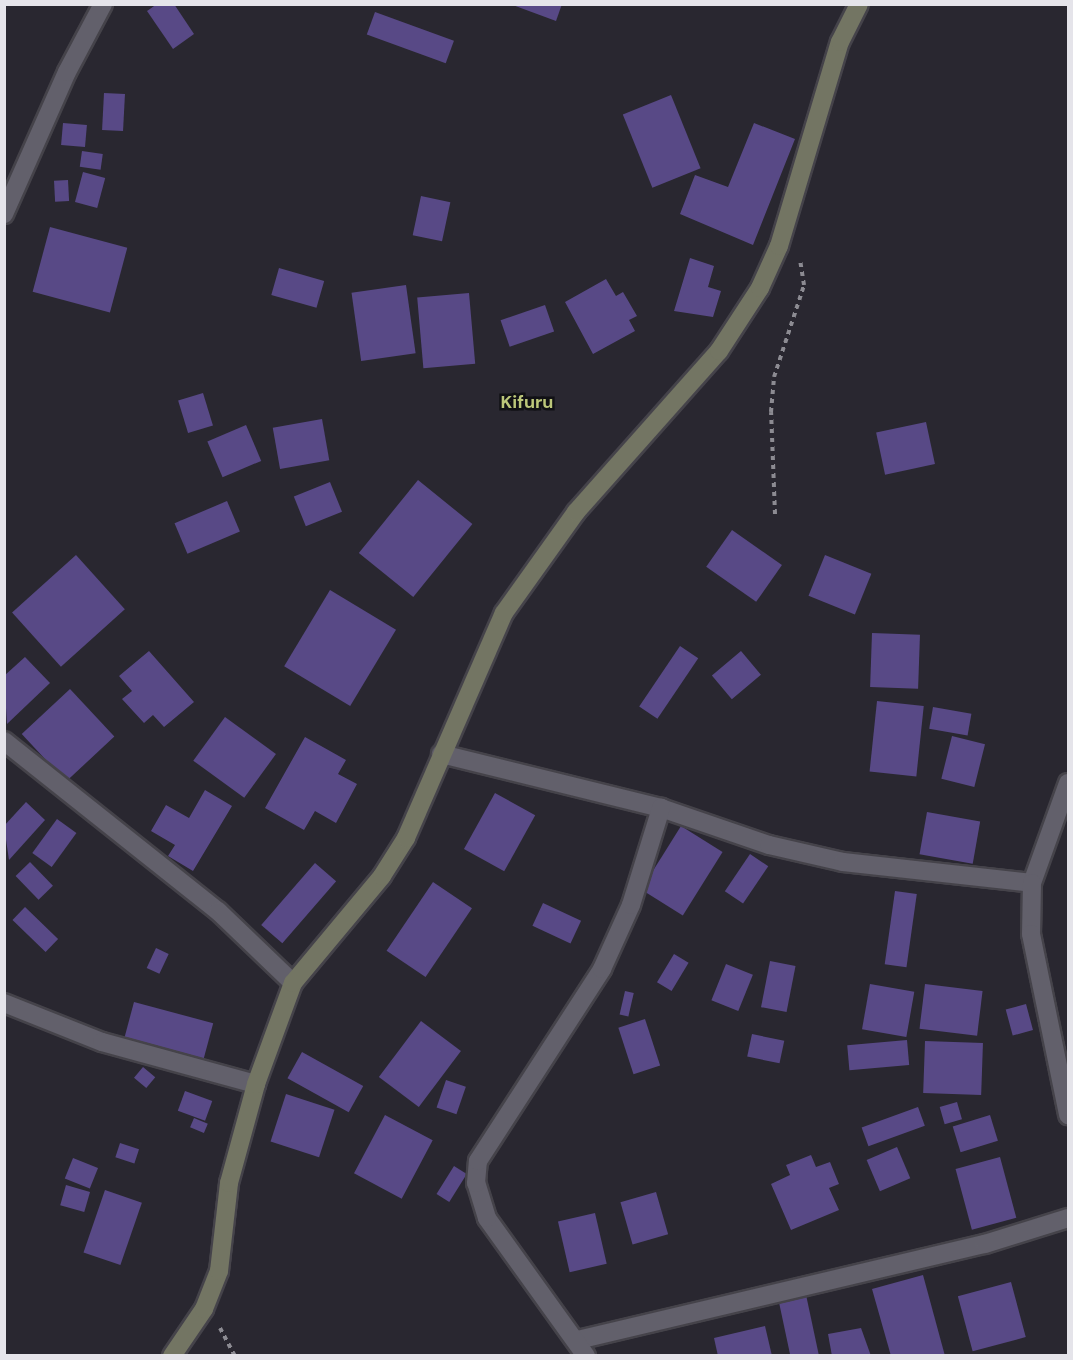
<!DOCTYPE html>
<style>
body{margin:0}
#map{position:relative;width:1073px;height:1360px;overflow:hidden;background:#292730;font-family:"DM Sans",sans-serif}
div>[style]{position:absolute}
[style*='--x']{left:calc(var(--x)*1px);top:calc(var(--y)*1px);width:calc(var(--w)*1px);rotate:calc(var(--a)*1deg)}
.building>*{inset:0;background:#584986;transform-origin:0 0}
.path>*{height:4px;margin-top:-2px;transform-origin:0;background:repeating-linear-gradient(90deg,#8c8b92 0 4.5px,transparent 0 9px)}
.roads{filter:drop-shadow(2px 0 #45434a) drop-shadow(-2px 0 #45434a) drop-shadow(0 2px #45434a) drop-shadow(0 -2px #45434a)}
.street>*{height:18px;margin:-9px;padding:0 9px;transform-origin:9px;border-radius:9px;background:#62606b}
.secondary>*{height:18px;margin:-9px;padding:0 9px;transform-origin:9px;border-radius:9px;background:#737563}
span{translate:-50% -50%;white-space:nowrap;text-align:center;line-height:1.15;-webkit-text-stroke:5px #111115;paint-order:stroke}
.quarter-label{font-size:18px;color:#bcc77a;font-weight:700}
.frame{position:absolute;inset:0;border:6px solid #e5e4ea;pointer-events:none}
</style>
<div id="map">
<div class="building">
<div style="clip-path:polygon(157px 4px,174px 4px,194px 34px,173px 49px,147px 11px)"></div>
<div style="clip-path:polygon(510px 4px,562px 4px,556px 21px)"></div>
<div style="left:375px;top:12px;width:84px;height:24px;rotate:20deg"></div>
<div style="left:104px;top:93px;width:21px;height:37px;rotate:3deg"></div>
<div style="left:671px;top:95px;width:79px;height:52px;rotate:68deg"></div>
<div style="left:63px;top:123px;width:24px;height:22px;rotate:5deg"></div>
<div style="clip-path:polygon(754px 123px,795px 139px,753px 245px,680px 214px,695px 175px,728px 187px)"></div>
<div style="left:82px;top:151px;width:21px;height:16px;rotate:8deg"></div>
<div style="left:83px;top:172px;width:23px;height:31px;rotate:15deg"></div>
<div style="left:68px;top:180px;width:21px;height:14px;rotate:87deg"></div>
<div style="left:421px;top:196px;width:30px;height:40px;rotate:12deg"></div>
<div style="left:50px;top:227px;width:80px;height:67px;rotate:15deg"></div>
<div style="clip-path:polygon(690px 258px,714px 266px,708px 287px,721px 291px,713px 317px,674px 311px)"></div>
<div style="left:279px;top:268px;width:47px;height:28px;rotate:16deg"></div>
<div style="clip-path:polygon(606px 279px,616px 296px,623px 292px,637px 316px,629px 320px,635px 331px,593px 354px,565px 302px)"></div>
<div style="left:406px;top:285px;width:69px;height:55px;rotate:82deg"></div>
<div style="left:469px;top:293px;width:71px;height:52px;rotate:85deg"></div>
<div style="left:545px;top:305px;width:28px;height:47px;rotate:71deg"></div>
<div style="left:203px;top:393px;width:34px;height:26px;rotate:73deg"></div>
<div style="left:322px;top:419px;width:42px;height:50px;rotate:80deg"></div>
<div style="left:926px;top:422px;width:43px;height:51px;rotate:78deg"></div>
<div style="left:246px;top:425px;width:39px;height:42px;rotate:67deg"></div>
<div style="left:418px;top:480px;width:70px;height:94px;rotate:39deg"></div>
<div style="left:330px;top:482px;width:32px;height:39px;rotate:68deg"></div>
<div style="left:227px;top:501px;width:33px;height:57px;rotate:67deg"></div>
<div style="left:732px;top:530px;width:61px;height:45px;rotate:35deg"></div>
<div style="left:76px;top:555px;width:73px;height:86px;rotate:48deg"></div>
<div style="left:825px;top:555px;width:50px;height:44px;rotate:22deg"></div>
<div style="left:330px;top:590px;width:77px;height:89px;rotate:31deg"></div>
<div style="left:872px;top:633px;width:48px;height:54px;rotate:2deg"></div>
<div style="left:680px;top:646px;width:22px;height:73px;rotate:34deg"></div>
<div style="clip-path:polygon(149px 651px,194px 702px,164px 727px,153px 715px,144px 723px,122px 699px,132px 691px,119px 676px)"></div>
<div style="left:741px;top:651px;width:31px;height:38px;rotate:50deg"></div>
<div style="clip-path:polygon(25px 657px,50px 683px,7px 724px,4px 676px)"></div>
<div style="left:70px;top:689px;width:65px;height:66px;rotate:47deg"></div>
<div style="left:877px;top:701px;width:47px;height:71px;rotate:6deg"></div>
<div style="left:933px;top:707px;width:39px;height:22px;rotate:10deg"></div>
<div style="left:225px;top:717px;width:63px;height:54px;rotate:36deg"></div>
<div style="left:952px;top:736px;width:34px;height:44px;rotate:14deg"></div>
<div style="clip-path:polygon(305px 737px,346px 760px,338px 774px,357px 784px,336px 823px,315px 811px,304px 830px,265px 808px)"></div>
<div style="clip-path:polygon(205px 790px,232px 806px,193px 871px,168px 856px,175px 845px,151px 831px,166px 805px,189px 818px)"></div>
<div style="left:495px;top:793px;width:46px;height:64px;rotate:29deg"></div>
<div style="clip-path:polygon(26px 802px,45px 820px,9px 860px,4px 826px)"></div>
<div style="left:927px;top:812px;width:54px;height:43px;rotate:10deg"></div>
<div style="left:57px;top:819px;width:24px;height:42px;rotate:36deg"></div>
<div style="left:681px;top:826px;width:49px;height:75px;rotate:32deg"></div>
<div style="left:750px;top:854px;width:22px;height:45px;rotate:34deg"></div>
<div style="left:30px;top:862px;width:33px;height:20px;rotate:46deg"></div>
<div style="left:315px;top:863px;width:28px;height:82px;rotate:41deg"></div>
<div style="left:433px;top:882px;width:47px;height:83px;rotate:34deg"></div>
<div style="left:895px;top:891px;width:22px;height:74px;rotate:8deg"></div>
<div style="left:543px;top:903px;width:42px;height:25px;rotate:25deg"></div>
<div style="left:25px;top:907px;width:46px;height:18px;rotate:44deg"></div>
<div style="left:156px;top:948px;width:14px;height:22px;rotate:25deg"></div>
<div style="left:674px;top:954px;width:17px;height:33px;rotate:31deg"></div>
<div style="left:770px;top:961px;width:26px;height:47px;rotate:11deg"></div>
<div style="left:726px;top:964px;width:29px;height:39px;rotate:22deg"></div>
<div style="left:870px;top:984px;width:45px;height:46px;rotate:10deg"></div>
<div style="left:925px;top:984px;width:58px;height:45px;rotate:7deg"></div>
<div style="left:625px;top:991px;width:9px;height:24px;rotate:13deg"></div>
<div style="left:134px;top:1002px;width:82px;height:40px;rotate:15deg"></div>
<div style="left:1026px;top:1004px;width:27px;height:21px;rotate:75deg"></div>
<div style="left:645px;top:1019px;width:49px;height:28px;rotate:72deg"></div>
<div style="left:421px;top:1021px;width:50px;height:70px;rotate:37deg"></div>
<div style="left:752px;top:1034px;width:33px;height:23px;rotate:12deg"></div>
<div style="left:907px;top:1040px;width:25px;height:60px;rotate:85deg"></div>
<div style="left:925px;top:1041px;width:58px;height:52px;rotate:2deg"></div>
<div style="left:302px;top:1052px;width:70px;height:30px;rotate:29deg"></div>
<div style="left:143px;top:1067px;width:16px;height:14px;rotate:40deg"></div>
<div style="left:446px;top:1080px;width:21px;height:29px;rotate:19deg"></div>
<div style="left:185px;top:1091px;width:29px;height:21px;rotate:20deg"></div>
<div style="left:286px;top:1094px;width:51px;height:50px;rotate:18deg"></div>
<div style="left:957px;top:1102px;width:18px;height:18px;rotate:74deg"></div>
<div style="left:918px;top:1107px;width:20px;height:60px;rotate:70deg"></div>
<div style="left:385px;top:1115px;width:54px;height:66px;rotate:28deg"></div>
<div style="left:990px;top:1115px;width:27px;height:39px;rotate:73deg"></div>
<div style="left:194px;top:1118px;width:15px;height:10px;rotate:23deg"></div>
<div style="left:120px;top:1143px;width:20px;height:15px;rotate:18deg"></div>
<div style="left:897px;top:1147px;width:34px;height:33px;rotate:67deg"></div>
<div style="clip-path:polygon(811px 1155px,816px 1167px,830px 1162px,839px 1184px,829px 1188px,839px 1210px,791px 1230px,771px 1184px,790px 1175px,786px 1165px)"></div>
<div style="left:1000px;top:1157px;width:63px;height:46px;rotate:75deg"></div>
<div style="left:73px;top:1158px;width:27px;height:22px;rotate:22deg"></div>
<div style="left:454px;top:1166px;width:15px;height:33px;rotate:32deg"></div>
<div style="left:66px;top:1185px;width:25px;height:21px;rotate:16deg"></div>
<div style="left:105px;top:1190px;width:39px;height:66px;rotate:19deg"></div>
<div style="left:656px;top:1192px;width:44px;height:37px;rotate:74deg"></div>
<div style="left:595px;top:1213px;width:52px;height:38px;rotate:77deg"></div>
<div style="clip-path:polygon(923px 1275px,945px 1356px,891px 1356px,872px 1289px)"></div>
<div style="left:1011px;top:1282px;width:57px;height:55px;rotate:75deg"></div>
<div style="left:805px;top:1290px;width:67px;height:28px;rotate:78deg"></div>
<div style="clip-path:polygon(765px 1326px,772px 1356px,718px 1356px,714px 1338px)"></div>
<div style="clip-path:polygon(861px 1328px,871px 1356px,832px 1356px,828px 1334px)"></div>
</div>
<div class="path">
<div style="--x:775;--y:514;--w:102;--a:-92.2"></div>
<div style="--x:771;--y:412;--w:35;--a:-85"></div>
<div style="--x:774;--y:377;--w:97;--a:-71.9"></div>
<div style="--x:804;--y:285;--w:24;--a:-99"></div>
<div style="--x:220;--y:1328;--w:32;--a:62"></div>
</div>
<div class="roads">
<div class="street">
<div style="--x:4;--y:214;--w:155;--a:-66.1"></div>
<div style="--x:67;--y:72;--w:77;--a:-62.1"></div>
<div style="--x:4;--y:741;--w:273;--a:38.5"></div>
<div style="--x:218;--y:911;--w:104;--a:43.8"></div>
<div style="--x:441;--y:754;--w:227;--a:13.8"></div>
<div style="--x:661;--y:808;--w:114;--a:18.9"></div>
<div style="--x:769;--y:845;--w:76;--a:12.9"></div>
<div style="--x:843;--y:862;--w:190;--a:6.3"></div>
<div style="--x:1068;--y:783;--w:106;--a:109.8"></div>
<div style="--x:1032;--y:883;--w:51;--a:91.1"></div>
<div style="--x:1031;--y:934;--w:185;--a:78.4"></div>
<div style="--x:4;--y:1003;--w:105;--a:21.7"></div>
<div style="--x:102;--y:1042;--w:160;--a:15.3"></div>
<div style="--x:578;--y:1340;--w:418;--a:-13.3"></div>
<div style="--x:985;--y:1244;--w:87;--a:-17.4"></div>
<div style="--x:586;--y:1356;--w:170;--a:-125.7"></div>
<div style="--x:487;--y:1218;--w:37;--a:-107"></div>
<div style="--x:476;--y:1183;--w:22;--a:-85"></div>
<div style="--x:478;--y:1161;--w:229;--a:-57.1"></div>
<div style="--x:602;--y:969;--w:70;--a:-65.6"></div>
<div style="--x:631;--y:905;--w:102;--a:-72.8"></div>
</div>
<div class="secondary">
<div style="--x:172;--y:1356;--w:57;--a:-55.8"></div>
<div style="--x:204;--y:1309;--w:41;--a:-68.5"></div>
<div style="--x:219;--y:1271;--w:89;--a:-83.5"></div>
<div style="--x:229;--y:1183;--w:103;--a:-74.7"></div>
<div style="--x:256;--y:1084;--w:108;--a:-69.9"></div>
<div style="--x:293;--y:983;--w:139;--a:-50.2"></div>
<div style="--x:382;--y:876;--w:45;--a:-57.7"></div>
<div style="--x:406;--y:838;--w:245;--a:-66.5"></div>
<div style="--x:504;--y:613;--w:124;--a:-54.5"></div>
<div style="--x:576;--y:512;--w:215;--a:-48.4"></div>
<div style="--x:719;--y:351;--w:75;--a:-56.9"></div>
<div style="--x:760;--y:288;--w:46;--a:-65.7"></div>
<div style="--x:779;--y:246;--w:213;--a:-73.4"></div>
<div style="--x:840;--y:42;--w:42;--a:-63.4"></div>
</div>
</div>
<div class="quarter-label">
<span style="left:527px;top:402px">Kifuru</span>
</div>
<div class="frame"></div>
</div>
